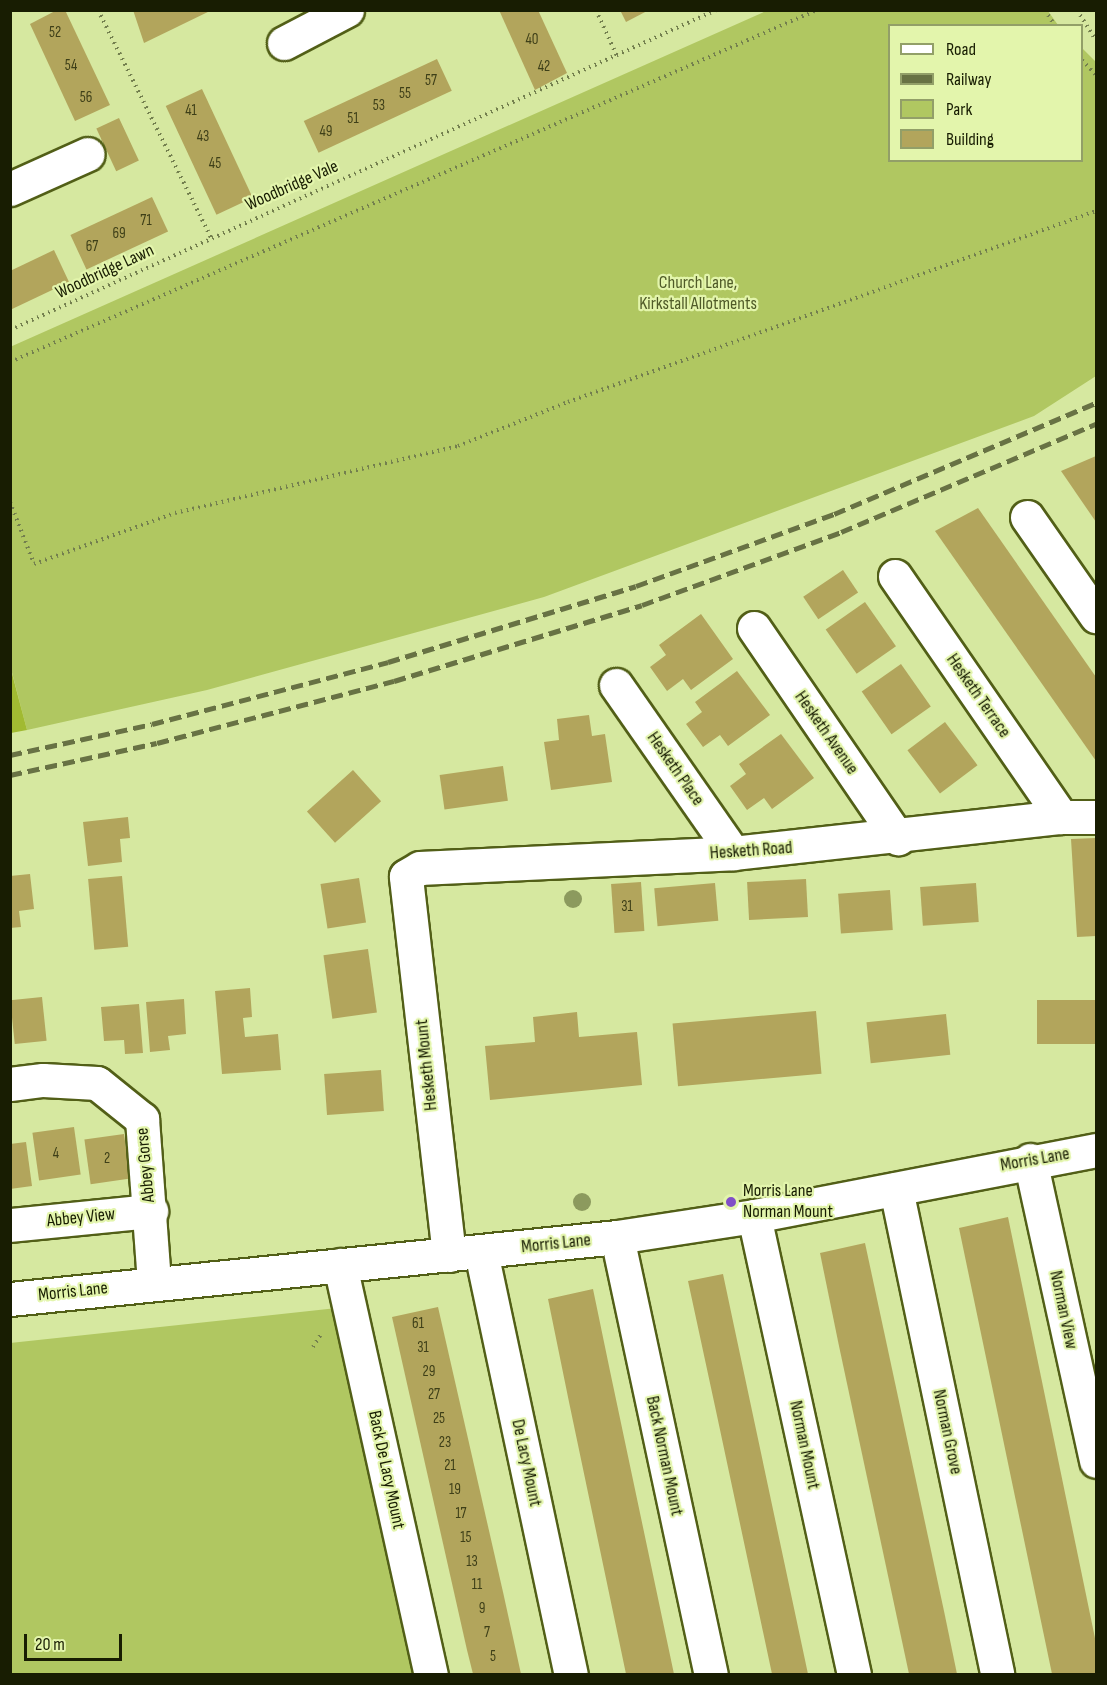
<!DOCTYPE html>
<style>
body{margin:0}
#map{position:relative;width:1107px;height:1685px;overflow:hidden;background:#d6e8a0;font-family:"Sofia Sans Condensed",sans-serif}
div>[style]{position:absolute}
[style*='--x']{left:calc(var(--x)*1px);top:calc(var(--y)*1px);width:calc(var(--w)*1px);rotate:calc(var(--a)*1deg)}
.green>*{inset:0;background:#b0c761}
.forest>*{inset:0;background:#a1ba32}
.building>*{inset:0;background:#b2a55c;transform-origin:0 0}
.path>*{height:4px;margin-top:-2px;transform-origin:0;background:repeating-linear-gradient(90deg,#737f4e 0 1.5px,transparent 0 6px)}
.roads{filter:drop-shadow(2px 0 #525f17) drop-shadow(-2px 0 #525f17) drop-shadow(0 2px #525f17) drop-shadow(0 -2px #525f17)}
.minor>*{height:33px;margin:-16.5px;padding:0 16.5px;transform-origin:16.5px;border-radius:16.5px;background:#fff}
.rail>*{height:4.5px;margin-top:-2.25px;transform-origin:0;background:repeating-linear-gradient(90deg,#687244 0 12px,transparent 0 18px)}
.trees>*{width:18px;height:18px;margin:-9px;border-radius:50%;background:#8c9a5e}
.dots>*{width:16px;height:16px;translate:-50% -50%;box-sizing:border-box;border:3px solid #e3f5ac;border-radius:50%}
span{translate:-50% -50%;white-space:nowrap;text-align:center;line-height:1.15;-webkit-text-stroke:4.5px #e3f5ac;paint-order:stroke}
.number-label{font-size:15px;color:#3e3f18}
.number-label span{-webkit-text-stroke-width:0}
.street-label{font-size:18px;color:#181d02}
.park-label{font-size:18px;color:#505b28}
.poi-label{font-size:18px;color:#181d02}
.left{translate:0 -50%;text-align:left}
.frame{position:absolute;inset:0;border:12px solid #181d02;pointer-events:none}
.legend{position:absolute;left:888px;top:24px;width:195px;height:138px;box-sizing:border-box;background:#e3f5ac;border:2px solid #929f68;margin:0;padding:8px 10px;list-style:none;font-size:18px;color:#181d02}
.legend li{display:flex;align-items:center;gap:12px;height:30px}
.legend b{width:30px;border:2px solid #929f68}
.scale{position:absolute;left:24px;top:1634px;width:98px;height:27px;box-sizing:border-box;border:3px solid #181d02;border-top:0;padding-left:8px;font-size:18px;line-height:21px;white-space:nowrap;color:#181d02;-webkit-text-stroke:4px #e3f5ac;paint-order:stroke}
</style>
<div id="map">
<div class="green">
<div style="clip-path:polygon(766px 11px,1048px 11px,1058px 25px,890px 26px,890px 160px,1082px 160px,1082px 48px,1096px 62px,1096px 376px,1034px 416px,544px 597px,207px 690px,27px 730px,10px 665px,10px 347px)"></div>
<div style="clip-path:polygon(337px 1308px,415px 1674px,11px 1674px,10px 1343px)"></div>
</div>
<div class="forest">
<div style="clip-path:polygon(10px 666px,27px 730px,11px 733px,10px 733px)"></div>
</div>
<div class="building">
<div style="clip-path:polygon(57px 10px,65px 10px,110px 105px,75px 121px,30px 24px)"></div>
<div style="clip-path:polygon(133px 10px,212px 10px,144px 43px)"></div>
<div style="clip-path:polygon(499px 10px,538px 10px,567px 73px,535px 90px)"></div>
<div style="clip-path:polygon(620px 10px,649px 10px,626px 22px)"></div>
<div style="left:437px;top:59px;width:35px;height:147px;rotate:65deg"></div>
<div style="left:202px;top:89px;width:120px;height:40px;rotate:65deg"></div>
<div style="left:119px;top:118px;width:47px;height:25px;rotate:65deg"></div>
<div style="left:152px;top:197px;width:38px;height:90px;rotate:65deg"></div>
<div style="clip-path:polygon(54px 250px,69px 282px,10px 310px,10px 271px)"></div>
<div style="clip-path:polygon(1096px 456px,1096px 522px,1061px 471px)"></div>
<div style="clip-path:polygon(978px 508px,1096px 677px,1096px 761px,935px 531px)"></div>
<div style="left:843px;top:570px;width:27px;height:48px;rotate:56deg"></div>
<div style="left:865px;top:602px;width:54px;height:48px;rotate:55deg"></div>
<div style="clip-path:polygon(701px 614px,733px 659px,691px 690px,683px 679px,667px 691px,650px 667px,666px 655px,659px 645px)"></div>
<div style="left:901px;top:664px;width:52px;height:48px;rotate:55deg"></div>
<div style="clip-path:polygon(737px 671px,770px 715px,728px 746px,720px 735px,703px 747px,686px 724px,702px 712px,695px 702px)"></div>
<div style="clip-path:polygon(589px 715px,592px 736px,605px 734px,612px 782px,551px 790px,544px 742px,559px 740px,557px 719px)"></div>
<div style="left:945px;top:722px;width:54px;height:47px;rotate:53deg"></div>
<div style="clip-path:polygon(781px 734px,814px 778px,772px 809px,764px 798px,747px 810px,730px 786px,746px 774px,739px 764px)"></div>
<div style="left:503px;top:766px;width:35px;height:64px;rotate:82deg"></div>
<div style="left:353px;top:770px;width:42px;height:62px;rotate:48deg"></div>
<div style="clip-path:polygon(128px 817px,130px 838px,120px 839px,122px 862px,88px 866px,83px 822px)"></div>
<div style="clip-path:polygon(1096px 838px,1096px 936px,1077px 937px,1071px 839px)"></div>
<div style="clip-path:polygon(30px 874px,34px 909px,19px 911px,21px 927px,10px 928px,10px 876px)"></div>
<div style="left:122px;top:876px;width:71px;height:34px;rotate:85deg"></div>
<div style="left:359px;top:878px;width:45px;height:39px;rotate:81deg"></div>
<div style="left:806px;top:879px;width:38px;height:59px;rotate:87deg"></div>
<div style="left:641px;top:882px;width:49px;height:30px;rotate:86deg"></div>
<div style="left:715px;top:883px;width:38px;height:61px;rotate:85deg"></div>
<div style="left:976px;top:883px;width:39px;height:56px;rotate:86deg"></div>
<div style="left:890px;top:890px;width:40px;height:52px;rotate:86deg"></div>
<div style="left:368px;top:949px;width:64px;height:45px;rotate:82deg"></div>
<div style="clip-path:polygon(250px 988px,252px 1017px,243px 1018px,245px 1037px,278px 1034px,281px 1070px,222px 1074px,215px 991px)"></div>
<div style="left:42px;top:997px;width:44px;height:32px;rotate:84deg"></div>
<div style="clip-path:polygon(184px 999px,186px 1034px,168px 1036px,170px 1050px,150px 1052px,146px 1002px)"></div>
<div style="left:1096px;top:1000px;width:44px;height:59px;rotate:90deg"></div>
<div style="clip-path:polygon(139px 1004px,143px 1053px,125px 1054px,124px 1040px,104px 1041px,101px 1007px)"></div>
<div style="left:816px;top:1011px;width:63px;height:144px;rotate:85deg"></div>
<div style="clip-path:polygon(577px 1012px,579px 1037px,637px 1032px,642px 1085px,490px 1100px,485px 1046px,535px 1042px,533px 1017px)"></div>
<div style="left:946px;top:1014px;width:41px;height:80px;rotate:84deg"></div>
<div style="left:381px;top:1070px;width:41px;height:57px;rotate:86deg"></div>
<div style="left:74px;top:1127px;width:48px;height:42px;rotate:82deg"></div>
<div style="left:124px;top:1134px;width:45px;height:40px;rotate:82deg"></div>
<div style="clip-path:polygon(26px 1142px,32px 1186px,10px 1189px,10px 1144px)"></div>
<div style="clip-path:polygon(1008px 1217px,1096px 1643px,1096px 1674px,1052px 1674px,959px 1228px)"></div>
<div style="clip-path:polygon(865px 1243px,944px 1611px,957px 1674px,909px 1674px,839px 1346px,820px 1253px)"></div>
<div style="clip-path:polygon(723px 1274px,734px 1326px,808px 1674px,772px 1674px,716px 1411px,688px 1281px)"></div>
<div style="clip-path:polygon(593px 1289px,610px 1371px,674px 1674px,626px 1674px,569px 1402px,548px 1299px)"></div>
<div style="clip-path:polygon(438px 1307px,503px 1592px,521px 1674px,473px 1674px,467px 1650px,392px 1317px)"></div>
</div>
<div class="path">
<div style="--x:98;--y:10;--w:254;--a:63.6"></div>
<div style="--x:596;--y:10;--w:51;--a:65.5"></div>
<div style="--x:1045;--y:10;--w:19;--a:58"></div>
<div style="--x:1077;--y:10;--w:36;--a:58"></div>
<div style="--x:1082;--y:60;--w:21;--a:47"></div>
<div style="--x:10;--y:330;--w:775;--a:-24.38"></div>
<div style="--x:10;--y:362;--w:880;--a:-23.57"></div>
<div style="--x:10;--y:502;--w:66;--a:68.8"></div>
<div style="--x:34;--y:564;--w:150;--a:-19.9"></div>
<div style="--x:175;--y:513;--w:291;--a:-13.3"></div>
<div style="--x:458;--y:446;--w:118;--a:-21.8"></div>
<div style="--x:568;--y:402;--w:561;--a:-19.89"></div>
<div style="--x:313;--y:1347;--w:15;--a:-58"></div>
</div>
<div class="roads">
<div class="minor">
<div style="--x:284;--y:43;--w:71;--a:-27.6"></div>
<div style="--x:10;--y:189;--w:85;--a:-24.2"></div>
<div style="--x:1027;--y:517;--w:121;--a:55.1"></div>
<div style="--x:895;--y:576;--w:293;--a:55.4"></div>
<div style="--x:754;--y:628;--w:255;--a:55.6"></div>
<div style="--x:616;--y:685;--w:205;--a:55.1"></div>
<div style="--x:10;--y:1084;--w:33;--a:-7"></div>
<div style="--x:43;--y:1080;--w:54;--a:3.2"></div>
<div style="--x:97;--y:1083;--w:58;--a:38.7"></div>
<div style="--x:142;--y:1119;--w:165;--a:85.8"></div>
<div style="--x:1030;--y:1160;--w:308;--a:77.6"></div>
<div style="--x:896;--y:1189;--w:495;--a:78.2"></div>
<div style="--x:754;--y:1216;--w:469;--a:77.7"></div>
<div style="--x:10;--y:1225;--w:142;--a:-5.7"></div>
<div style="--x:617;--y:1237;--w:447;--a:77.9"></div>
<div style="--x:481;--y:1252;--w:431;--a:78"></div>
<div style="--x:449;--y:1255;--w:381;--a:-96.5"></div>
<div style="--x:406;--y:876;--w:16;--a:-30"></div>
<div style="--x:420;--y:868;--w:313;--a:-2.7"></div>
<div style="--x:733;--y:853;--w:330;--a:-6.3"></div>
<div style="--x:1061;--y:817;--w:35;--a:0"></div>
<div style="--x:340;--y:1265;--w:419;--a:77.5"></div>
<div style="--x:10;--y:1299;--w:610;--a:-5.83"></div>
<div style="--x:617;--y:1237;--w:139;--a:-8.7"></div>
<div style="--x:754;--y:1216;--w:348;--a:-10.9"></div>
</div>
</div>
<div class="rail">
<div style="--x:10;--y:755;--w:145;--a:-12.3"></div>
<div style="--x:152;--y:724;--w:244;--a:-14.7"></div>
<div style="--x:388;--y:662;--w:259;--a:-17"></div>
<div style="--x:636;--y:586;--w:211;--a:-20"></div>
<div style="--x:834;--y:514;--w:285;--a:-23"></div>
<div style="--x:10;--y:775;--w:150;--a:-12.3"></div>
<div style="--x:157;--y:743;--w:245;--a:-14.7"></div>
<div style="--x:394;--y:681;--w:259;--a:-17"></div>
<div style="--x:642;--y:605;--w:212;--a:-20.1"></div>
<div style="--x:841;--y:532;--w:277;--a:-23"></div>
</div>
<div class="trees">
<div style="left:573px;top:899px"></div>
<div style="left:582px;top:1202px"></div>
</div>
<div class="dots">
<div style="left:731px;top:1202px;background:#814fc7"></div>
</div>
<div class="number-label">
<span style="left:55px;top:33px">52</span>
<span style="left:532px;top:40px">40</span>
<span style="left:71px;top:66px">54</span>
<span style="left:544px;top:67px">42</span>
<span style="left:431px;top:81px">57</span>
<span style="left:405px;top:94px">55</span>
<span style="left:86px;top:98px">56</span>
<span style="left:379px;top:106px">53</span>
<span style="left:191px;top:111px">41</span>
<span style="left:353px;top:119px">51</span>
<span style="left:326px;top:132px">49</span>
<span style="left:203px;top:137px">43</span>
<span style="left:215px;top:164px">45</span>
<span style="left:146px;top:221px">71</span>
<span style="left:119px;top:234px">69</span>
<span style="left:92px;top:247px">67</span>
<span style="left:627px;top:907px">31</span>
<span style="left:56px;top:1154px">4</span>
<span style="left:107px;top:1159px">2</span>
<span style="left:418px;top:1324px">61</span>
<span style="left:423px;top:1348px">31</span>
<span style="left:429px;top:1372px">29</span>
<span style="left:434px;top:1395px">27</span>
<span style="left:439px;top:1419px">25</span>
<span style="left:445px;top:1443px">23</span>
<span style="left:450px;top:1466px">21</span>
<span style="left:455px;top:1490px">19</span>
<span style="left:461px;top:1514px">17</span>
<span style="left:466px;top:1538px">15</span>
<span style="left:472px;top:1562px">13</span>
<span style="left:477px;top:1585px">11</span>
<span style="left:482px;top:1609px">9</span>
<span style="left:487px;top:1633px">7</span>
<span style="left:493px;top:1657px">5</span>
</div>
<div class="street-label">
<span style="left:292px;top:186px;rotate:-24deg">Woodbridge Vale</span>
<span style="left:105px;top:272px;rotate:-25deg">Woodbridge Lawn</span>
<span style="left:978px;top:696px;rotate:55deg">Hesketh Terrace</span>
<span style="left:826px;top:733px;rotate:55deg">Hesketh Avenue</span>
<span style="left:675px;top:769px;rotate:55deg">Hesketh Place</span>
<span style="left:751px;top:851px;rotate:-4deg">Hesketh Road</span>
<span style="left:427px;top:1065px;rotate:-96deg">Hesketh Mount</span>
<span style="left:1035px;top:1160px;rotate:-10deg">Morris Lane</span>
<span style="left:146px;top:1165px;rotate:-95deg">Abbey Gorse</span>
<span style="left:81px;top:1218px;rotate:-6deg">Abbey View</span>
<span style="left:556px;top:1244px;rotate:-6deg">Morris Lane</span>
<span style="left:73px;top:1292px;rotate:-6deg">Morris Lane</span>
<span style="left:1063px;top:1310px;rotate:78deg">Norman View</span>
<span style="left:947px;top:1432px;rotate:78deg">Norman Grove</span>
<span style="left:804px;top:1445px;rotate:78deg">Norman Mount</span>
<span style="left:664px;top:1456px;rotate:78deg">Back Norman Mount</span>
<span style="left:526px;top:1463px;rotate:78deg">De Lacy Mount</span>
<span style="left:386px;top:1470px;rotate:78deg">Back De Lacy Mount</span>
</div>
<div class="park-label">
<span style="left:698px;top:294px">Church Lane,<br>Kirkstall Allotments</span>
</div>
<div class="poi-label">
<span class="left" style="left:743px;top:1202px">Morris Lane<br>Norman Mount</span>
</div>
<div class="frame"></div>
<ul class="legend">
<li><b style="height:8px;background:#fff"></b>Road</li>
<li><b style="height:8px;background:#687244"></b>Railway</li>
<li><b style="height:16px;background:#b0c761"></b>Park</li>
<li><b style="height:16px;background:#b2a55c"></b>Building</li>
</ul>
<div class="scale">20 m</div>
</div>
